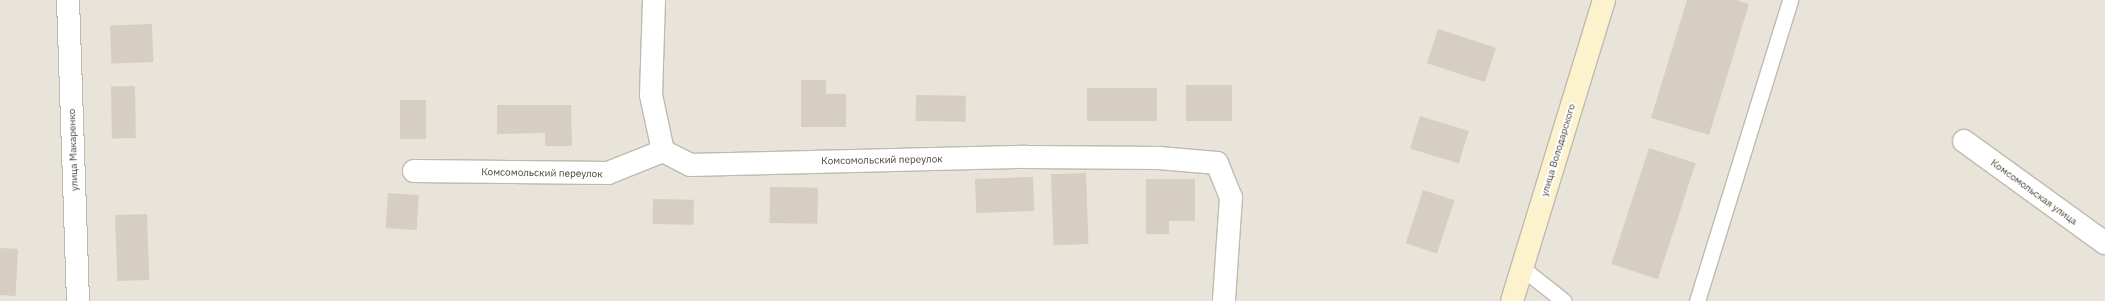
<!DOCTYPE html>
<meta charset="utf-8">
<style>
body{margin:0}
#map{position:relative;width:2105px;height:301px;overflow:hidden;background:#f5f2eb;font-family:"IBM Plex Sans",sans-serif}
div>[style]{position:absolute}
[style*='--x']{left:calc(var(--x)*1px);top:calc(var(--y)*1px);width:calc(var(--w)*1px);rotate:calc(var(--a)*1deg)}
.residential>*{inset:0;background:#e8e4d9;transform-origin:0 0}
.building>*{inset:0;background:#d6cec1;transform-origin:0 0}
.roads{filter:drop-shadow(1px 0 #c0baae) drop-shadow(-1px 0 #c0baae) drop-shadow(0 1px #c0baae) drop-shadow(0 -1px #c0baae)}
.service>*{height:15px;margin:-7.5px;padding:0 7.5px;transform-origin:7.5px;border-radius:7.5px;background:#fff}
.minor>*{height:22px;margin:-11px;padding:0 11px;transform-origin:11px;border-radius:11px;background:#fff}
.tertiary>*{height:22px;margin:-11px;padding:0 11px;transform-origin:11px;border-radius:11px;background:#fff}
.secondary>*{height:22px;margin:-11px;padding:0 11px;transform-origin:11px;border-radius:11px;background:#fcf2ce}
span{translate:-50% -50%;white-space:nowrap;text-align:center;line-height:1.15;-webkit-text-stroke:3.5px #fff;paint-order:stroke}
.street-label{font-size:10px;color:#494339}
</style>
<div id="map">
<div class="residential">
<div style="left:0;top:0;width:2105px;height:301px"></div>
</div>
<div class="building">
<div style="clip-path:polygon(1687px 0,1737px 0,1749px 4px,1709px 135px,1651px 118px)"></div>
<div style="left:152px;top:24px;width:38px;height:42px;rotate:88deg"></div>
<div style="left:1438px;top:29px;width:61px;height:36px;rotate:18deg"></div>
<div style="clip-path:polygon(801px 80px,826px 80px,826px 94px,846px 94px,846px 127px,801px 127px)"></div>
<div style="left:1186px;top:85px;width:46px;height:36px"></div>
<div style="left:135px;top:86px;width:52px;height:24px;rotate:89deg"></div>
<div style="left:1157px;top:88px;width:33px;height:70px;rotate:90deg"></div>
<div style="left:916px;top:95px;width:50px;height:26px;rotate:1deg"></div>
<div style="left:400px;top:100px;width:26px;height:39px"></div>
<div style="clip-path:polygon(497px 105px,571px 105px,572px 146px,545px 146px,545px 133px,497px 134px)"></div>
<div style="left:1420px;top:116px;width:51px;height:34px;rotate:17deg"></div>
<div style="left:1649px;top:148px;width:49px;height:122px;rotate:18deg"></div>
<div style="left:1086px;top:173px;width:71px;height:35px;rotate:88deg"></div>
<div style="left:1033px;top:177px;width:34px;height:58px;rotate:88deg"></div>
<div style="clip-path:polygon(1146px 179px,1195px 179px,1195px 221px,1169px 221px,1169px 234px,1146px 234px)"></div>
<div style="left:770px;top:187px;width:48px;height:36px;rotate:1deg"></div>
<div style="left:1423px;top:190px;width:33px;height:56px;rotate:18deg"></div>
<div style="left:388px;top:193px;width:31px;height:35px;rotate:4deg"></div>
<div style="left:653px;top:199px;width:41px;height:25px;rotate:1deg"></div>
<div style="left:147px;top:214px;width:66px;height:32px;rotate:88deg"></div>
<div style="left:0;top:248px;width:18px;height:47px;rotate:3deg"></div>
</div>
<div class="roads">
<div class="service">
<div style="--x:1522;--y:268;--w:53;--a:38.2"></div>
<div style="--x:1697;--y:301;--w:315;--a:-72.8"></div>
</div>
<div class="minor">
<div style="--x:654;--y:0;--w:95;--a:91.8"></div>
<div style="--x:651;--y:95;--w:57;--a:77.9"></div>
<div style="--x:1964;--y:141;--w:174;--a:35.9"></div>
<div style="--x:663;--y:151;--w:30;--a:27"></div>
<div style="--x:690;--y:165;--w:336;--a:-1.4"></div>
<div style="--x:1026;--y:157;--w:133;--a:0.4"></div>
<div style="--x:1159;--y:158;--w:58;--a:4.9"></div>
<div style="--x:1217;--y:163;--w:37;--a:68"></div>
<div style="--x:1231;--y:197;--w:104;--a:93.9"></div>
<div style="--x:414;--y:171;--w:194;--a:0.6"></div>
<div style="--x:608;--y:173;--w:59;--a:-21.8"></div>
</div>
<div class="tertiary">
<div style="--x:68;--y:0;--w:301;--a:88.1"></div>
</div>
<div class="secondary">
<div style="--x:1512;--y:301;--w:315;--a:-73"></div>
</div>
</div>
<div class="street-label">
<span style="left:73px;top:150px;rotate:-92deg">улица Макаренко</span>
<span style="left:1558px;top:150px;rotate:-73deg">улица Володарского</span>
<span style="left:882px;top:160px;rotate:-1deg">Комсомольский переулок</span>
<span style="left:542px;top:173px;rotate:1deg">Комсомольский переулок</span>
<span style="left:2034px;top:192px;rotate:36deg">Комсомольская улица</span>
</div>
</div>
